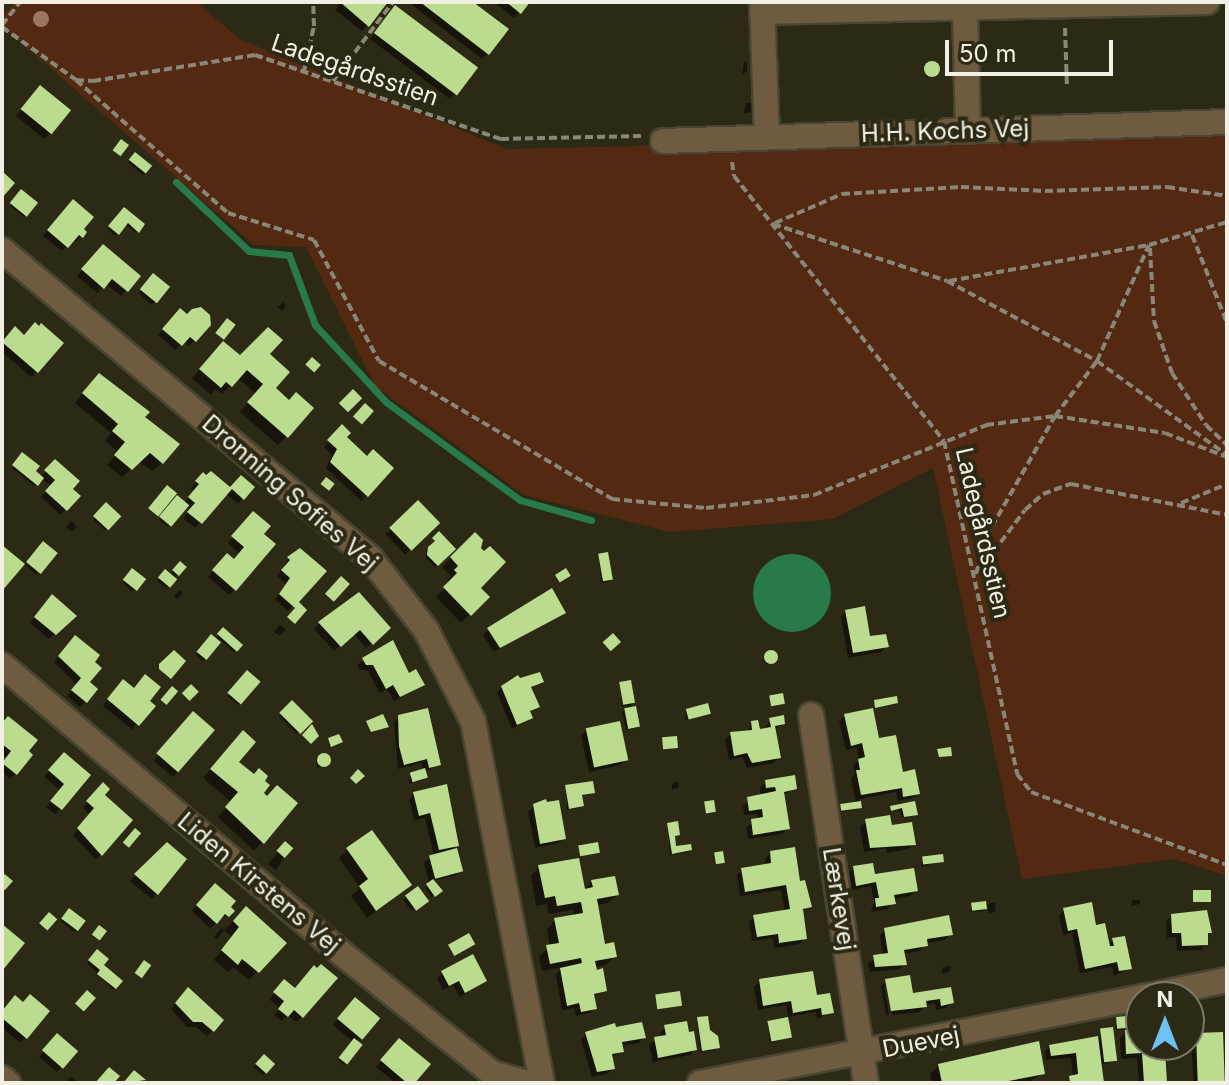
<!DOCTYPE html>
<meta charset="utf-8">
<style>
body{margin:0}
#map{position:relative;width:1229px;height:1085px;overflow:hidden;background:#2c2915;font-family:Inter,sans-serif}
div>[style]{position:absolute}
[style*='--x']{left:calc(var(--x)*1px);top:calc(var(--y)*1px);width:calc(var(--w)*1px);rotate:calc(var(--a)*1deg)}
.green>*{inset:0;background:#542912}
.water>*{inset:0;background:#297a4b}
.round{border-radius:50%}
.shadow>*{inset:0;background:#0007;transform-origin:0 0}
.stream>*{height:7px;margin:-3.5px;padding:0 3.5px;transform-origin:3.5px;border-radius:3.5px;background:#297a4b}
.building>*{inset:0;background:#bbdc8f;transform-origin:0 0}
.path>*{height:4px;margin-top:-2px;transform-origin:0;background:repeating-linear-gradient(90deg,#898777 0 8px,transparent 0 12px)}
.roads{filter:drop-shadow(2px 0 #484532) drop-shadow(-2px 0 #484532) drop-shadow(0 2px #484532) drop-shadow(0 -2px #484532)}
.minor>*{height:24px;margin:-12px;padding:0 12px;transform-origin:12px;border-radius:12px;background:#6f5b40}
.trees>*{width:16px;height:16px;margin:-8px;border-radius:50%;background:#9b775e}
span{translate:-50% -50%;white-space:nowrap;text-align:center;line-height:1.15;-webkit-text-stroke:8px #2c2915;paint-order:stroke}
.street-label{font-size:24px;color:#f2f0e4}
.frame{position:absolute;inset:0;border:4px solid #f2f0e4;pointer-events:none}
.north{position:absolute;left:1125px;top:981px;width:80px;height:80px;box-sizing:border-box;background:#2c2915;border:2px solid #7b7968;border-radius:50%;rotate:0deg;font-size:22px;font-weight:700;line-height:32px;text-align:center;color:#f2f0e4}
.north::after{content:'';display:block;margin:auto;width:28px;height:36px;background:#6dc2f3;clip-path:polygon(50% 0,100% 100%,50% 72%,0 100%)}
.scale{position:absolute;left:945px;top:40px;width:168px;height:36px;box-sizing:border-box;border:4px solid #f2f0e4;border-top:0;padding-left:10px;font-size:24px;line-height:28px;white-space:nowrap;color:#f2f0e4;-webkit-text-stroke:6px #2c2915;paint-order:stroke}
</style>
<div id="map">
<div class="green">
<div style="clip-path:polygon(16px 2px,196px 2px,241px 40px,507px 149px,1227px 132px,1227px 876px,1174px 859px,1022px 879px,933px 468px,833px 519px,670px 532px,524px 495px,375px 386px,306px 247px,254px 245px,2px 26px,2px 15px)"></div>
</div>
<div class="water">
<div class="round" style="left:753px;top:554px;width:78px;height:78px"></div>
</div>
<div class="shadow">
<div style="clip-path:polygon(341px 2px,386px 2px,362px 31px,335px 10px)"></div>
<div style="clip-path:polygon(408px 2px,470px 2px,488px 53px,482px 59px)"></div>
<div style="clip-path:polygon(494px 2px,527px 2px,514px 18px)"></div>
<div style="clip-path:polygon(390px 13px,475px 68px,450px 99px,370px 39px)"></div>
<div style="clip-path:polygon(744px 62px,747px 62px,747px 72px,742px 74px)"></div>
<div style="clip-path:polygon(934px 64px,937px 72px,927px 78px,923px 70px)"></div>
<div style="clip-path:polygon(35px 93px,50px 133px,44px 139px,16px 116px)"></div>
<div style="clip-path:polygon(746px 103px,752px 103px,750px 113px,744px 113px)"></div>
<div style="left:135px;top:154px;width:19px;height:11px;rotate:39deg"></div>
<div style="left:21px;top:192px;width:18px;height:18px;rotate:38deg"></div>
<div style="clip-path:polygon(67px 207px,81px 236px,76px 242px,73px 239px,62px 251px,43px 236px)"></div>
<div style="clip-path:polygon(124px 210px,143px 225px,136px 233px,125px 224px,115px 236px,108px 229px)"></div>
<div style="clip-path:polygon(97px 252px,138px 276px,121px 296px,106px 284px,97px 293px,77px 276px)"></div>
<div style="left:154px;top:276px;width:18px;height:23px;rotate:43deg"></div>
<div style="clip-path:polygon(283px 302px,286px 306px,282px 311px,278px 307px)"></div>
<div style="clip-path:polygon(180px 311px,209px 324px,189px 346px,184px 341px,175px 350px,158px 335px)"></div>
<div style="clip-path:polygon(39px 328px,37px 372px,31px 377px,2px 352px,2px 343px,15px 329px,24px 337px)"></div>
<div style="clip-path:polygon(215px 352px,240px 358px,268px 355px,273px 388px,288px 402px,312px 408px,278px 445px,240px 412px,256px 394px,238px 378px,222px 394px,216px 389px,211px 395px,192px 378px)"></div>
<div style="clip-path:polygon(91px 384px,142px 418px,162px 463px,153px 471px,139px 462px,122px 477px,107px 465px,118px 452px,105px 441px,111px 433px,75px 403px)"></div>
<div style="clip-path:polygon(342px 427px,344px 437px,367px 458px,391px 469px,361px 501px,326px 468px,332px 455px,324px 447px)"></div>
<div style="clip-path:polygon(23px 455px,40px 477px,55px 462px,78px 496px,60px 515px,41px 497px,51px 486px,41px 478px,34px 486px,12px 468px)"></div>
<div style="clip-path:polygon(241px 478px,243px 498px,238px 504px,226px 494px,195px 528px,183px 518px,191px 509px,186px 505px,168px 527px,159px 520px,177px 498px,184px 503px,195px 491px,191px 488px,198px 480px,230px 490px)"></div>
<div style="left:418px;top:503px;width:28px;height:45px;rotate:46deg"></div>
<div style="left:107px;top:505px;width:16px;height:20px;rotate:43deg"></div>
<div style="clip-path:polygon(253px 514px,235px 589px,229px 595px,208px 577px,222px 561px,234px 562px,240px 554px,228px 543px)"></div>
<div style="left:71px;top:521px;width:8px;height:8px;rotate:40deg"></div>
<div style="clip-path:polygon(439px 534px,454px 549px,435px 567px,426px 558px,426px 552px)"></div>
<div style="clip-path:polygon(475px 535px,484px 554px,478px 588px,487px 597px,461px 623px,436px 597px,450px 583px,447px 580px,451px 576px,442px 567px)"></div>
<div style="left:43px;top:543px;width:16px;height:28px;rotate:43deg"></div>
<div style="clip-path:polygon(599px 556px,611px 579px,609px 582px,601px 583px)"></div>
<div style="clip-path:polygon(289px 558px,325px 571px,288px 611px,275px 600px,286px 584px,277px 576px)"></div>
<div style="clip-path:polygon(180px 563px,184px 567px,166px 588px,157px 581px,165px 572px,170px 575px)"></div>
<div style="left:133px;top:571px;width:13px;height:16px;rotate:42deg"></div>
<div style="clip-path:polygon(179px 590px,183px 593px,177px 599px,174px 596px)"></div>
<div style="clip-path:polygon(47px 602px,74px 616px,49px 639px,30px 623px)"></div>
<div style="clip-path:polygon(846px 611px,869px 639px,886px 646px,881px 652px,848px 658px,841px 617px)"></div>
<div style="clip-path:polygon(564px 612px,494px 652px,483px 635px,489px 629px)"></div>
<div style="clip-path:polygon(320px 623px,388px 628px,366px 648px,354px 634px,334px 651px,314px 629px)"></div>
<div style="clip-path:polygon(280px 625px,286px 629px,280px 636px,274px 632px)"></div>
<div style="clip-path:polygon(223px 630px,240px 645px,234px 652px,220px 640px,203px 661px,196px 655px,211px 637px,215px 640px)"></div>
<div style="clip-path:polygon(70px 643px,87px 682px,85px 701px,80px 707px,67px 696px,77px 685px,54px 662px)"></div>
<div style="clip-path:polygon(392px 643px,408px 676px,422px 684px,394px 701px,387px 689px,380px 693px,367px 670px,360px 670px,357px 665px)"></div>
<div style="clip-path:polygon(772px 652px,775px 661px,767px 665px,763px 660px)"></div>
<div style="left:247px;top:673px;width:14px;height:30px;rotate:39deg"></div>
<div style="clip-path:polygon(541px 681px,530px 689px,537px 707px,529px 713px,531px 718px,512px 729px,497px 693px,502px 687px)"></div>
<div style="clip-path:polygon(620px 683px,633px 703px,626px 710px,638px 726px,636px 728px,626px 730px,622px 712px,629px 705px,622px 707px)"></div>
<div style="clip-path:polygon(118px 687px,134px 690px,147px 701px,133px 730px,103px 706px)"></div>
<div style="left:292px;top:703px;width:25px;height:19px;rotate:45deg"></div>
<div style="clip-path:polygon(686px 709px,709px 714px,685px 720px)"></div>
<div style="clip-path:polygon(845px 716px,877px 741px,918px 793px,912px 798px,898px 801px,896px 792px,859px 799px,858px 809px,840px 812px,841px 806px,856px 803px,851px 778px,855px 774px,853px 766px,859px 760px,857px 748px,846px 750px,839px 721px)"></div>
<div style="clip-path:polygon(399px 717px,438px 765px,424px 772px,423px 780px,409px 784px,410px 774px,423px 771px,421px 763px,398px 769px,394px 723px)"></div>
<div style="clip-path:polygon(8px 718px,15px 774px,10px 779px,2px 772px,7px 758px,2px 754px,2px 725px)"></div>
<div style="clip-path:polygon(188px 719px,178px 771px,173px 777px,154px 761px)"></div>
<div style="clip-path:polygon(770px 720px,783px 724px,774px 730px,779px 758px,773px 763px,747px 768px,742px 757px,729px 760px,725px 739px,731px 734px,747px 733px,751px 723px,758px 731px,765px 730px)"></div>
<div style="clip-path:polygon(587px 730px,626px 760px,620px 765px,589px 772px,581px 735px)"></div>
<div style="clip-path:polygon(234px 741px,237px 762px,261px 793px,262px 842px,254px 851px,218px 817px,231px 802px,203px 778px)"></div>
<div style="clip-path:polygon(328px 756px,330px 762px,317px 768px,316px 759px)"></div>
<div style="clip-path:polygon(58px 760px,88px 776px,55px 814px,46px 807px,60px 790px,44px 777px)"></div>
<div style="clip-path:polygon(678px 781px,679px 787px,672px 790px,672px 784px)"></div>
<div style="clip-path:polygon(766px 782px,795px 789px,782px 795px,787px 829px,782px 834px,748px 839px,746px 827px,758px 820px,757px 814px,744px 815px,743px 805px,761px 796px,760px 788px)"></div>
<div style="clip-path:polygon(566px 787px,593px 793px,580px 797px,580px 808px,567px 810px)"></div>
<div style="clip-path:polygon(97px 790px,131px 820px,96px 860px,73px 835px,90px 815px,83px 808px)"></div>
<div style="clip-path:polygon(414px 794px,457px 845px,450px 852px,460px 870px,455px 876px,432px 881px,440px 891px,432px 897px,425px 888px,429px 884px,424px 862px,434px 856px,425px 818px,414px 820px,409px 799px)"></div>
<div style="clip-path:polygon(913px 803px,913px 816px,902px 818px,900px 810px,889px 812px,891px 807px)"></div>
<div style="clip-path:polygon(534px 806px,564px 838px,559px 843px,535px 848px,528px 812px)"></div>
<div style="clip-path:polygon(866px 821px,890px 827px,914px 844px,908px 849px,887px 853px,886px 848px,864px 852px,860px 827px)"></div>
<div style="clip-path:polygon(668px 825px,678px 834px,673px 837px,675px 848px,690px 850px,688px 852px,670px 855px)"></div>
<div style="clip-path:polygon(285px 843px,290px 848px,276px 870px,268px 864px)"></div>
<div style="clip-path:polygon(167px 844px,157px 894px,152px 899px,130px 881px)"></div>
<div style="clip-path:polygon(347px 850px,409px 885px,367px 918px,351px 896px,360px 888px,339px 858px)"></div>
<div style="clip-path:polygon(770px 853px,799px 883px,809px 907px,801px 912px,805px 938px,800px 944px,774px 948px,773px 938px,752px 941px,749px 922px,754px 917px,785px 912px,781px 890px,740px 896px,737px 875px,742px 870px,766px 866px,765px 859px)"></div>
<div style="clip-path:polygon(923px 859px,942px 861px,921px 867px)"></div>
<div style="clip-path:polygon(539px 867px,583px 891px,592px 882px,617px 895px,608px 903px,596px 905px,603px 946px,614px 956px,606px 965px,594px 967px,605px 990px,593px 997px,595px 1008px,590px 1013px,576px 1016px,574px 1008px,562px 1010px,556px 975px,563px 967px,542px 971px,539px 956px,550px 947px,547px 929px,555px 920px,574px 917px,573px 910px,548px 914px,547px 904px,536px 906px,531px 876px)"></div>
<div style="clip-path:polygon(854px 868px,873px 877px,915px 890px,910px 896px,893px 899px,888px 909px,871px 912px,874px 902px,871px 886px,851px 890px,848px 873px)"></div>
<div style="clip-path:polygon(215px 885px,232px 911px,210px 928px,192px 911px)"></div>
<div style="left:418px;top:889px;width:14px;height:18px;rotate:56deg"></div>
<div style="clip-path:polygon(1133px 900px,1140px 900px,1140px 904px,1131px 906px)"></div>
<div style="clip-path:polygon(996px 902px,995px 912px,988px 913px,988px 906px,983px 911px,970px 912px,972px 905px,985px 907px,990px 903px)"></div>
<div style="left:69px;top:910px;width:18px;height:14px;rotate:38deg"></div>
<div style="clip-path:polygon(1064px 910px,1095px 928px,1108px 945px,1113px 940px,1130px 968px,1114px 976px,1112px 967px,1080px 973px,1072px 933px,1063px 935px,1059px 915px)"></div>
<div style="clip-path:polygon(1171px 916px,1210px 932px,1206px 944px,1201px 950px,1177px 951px,1176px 937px,1167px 938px,1166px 922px)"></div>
<div style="clip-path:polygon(238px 917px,284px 943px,249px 980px,233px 967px,228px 972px,214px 960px,232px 937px,224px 930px)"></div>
<div style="clip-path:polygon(221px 928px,224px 930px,217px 940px,214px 937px)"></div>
<div style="clip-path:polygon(885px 930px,950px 934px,945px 940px,926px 943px,920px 951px,903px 954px,904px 964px,899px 969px,870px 972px,868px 963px,883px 956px,880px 936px)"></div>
<div style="clip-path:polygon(97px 951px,101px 966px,120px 981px,113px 990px,87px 963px)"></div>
<div style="clip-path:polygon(951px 966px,949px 972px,942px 974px,943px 967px)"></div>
<div style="clip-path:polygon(443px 973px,485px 980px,460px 997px,453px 985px,443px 990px,437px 978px)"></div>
<div style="clip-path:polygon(760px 981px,815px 997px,831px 1012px,817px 1019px,816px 1012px,788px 1017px,786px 1005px,758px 1010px,754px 987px)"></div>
<div style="clip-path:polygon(886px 981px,911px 995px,949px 989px,951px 1003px,946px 1008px,936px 1010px,935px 1003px,925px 1005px,920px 1012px,893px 1015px)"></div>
<div style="clip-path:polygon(285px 982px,302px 1017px,296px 1022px,288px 1015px,281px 1021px,274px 1015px,280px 1008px,269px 999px)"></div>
<div style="clip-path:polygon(884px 983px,889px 1015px,886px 1015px,881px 986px)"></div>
<div style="clip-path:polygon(183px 995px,221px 1020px,207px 1036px,196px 1027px,187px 1027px,171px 1009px)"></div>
<div style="clip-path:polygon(22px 1004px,25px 1037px,20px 1043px,2px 1028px,2px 1013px)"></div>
<div style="clip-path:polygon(350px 1005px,377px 1018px,356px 1042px,360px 1046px,344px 1065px,338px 1060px,353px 1042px,333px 1025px)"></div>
<div style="clip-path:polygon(698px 1019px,718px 1047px,716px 1050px,700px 1052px)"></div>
<div style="clip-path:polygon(1117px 1019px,1137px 1026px,1131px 1032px,1141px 1032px,1141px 1045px,1170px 1045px,1165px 1054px,1164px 1083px,1139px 1083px,1137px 1058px,1121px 1059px,1120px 1038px,1129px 1029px,1116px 1030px)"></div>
<div style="clip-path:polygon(1189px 1021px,1197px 1031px,1192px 1035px,1221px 1034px,1223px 1083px,1194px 1083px,1191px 1041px,1196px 1036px,1189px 1036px)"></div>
<div style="clip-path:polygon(768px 1023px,790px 1037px,770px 1043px)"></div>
<div style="clip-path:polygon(665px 1027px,695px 1049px,690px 1055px,653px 1062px,649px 1044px,661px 1038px,660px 1033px)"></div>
<div style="clip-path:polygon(614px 1029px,644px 1037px,638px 1043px,621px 1046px,622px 1051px,611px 1058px,613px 1068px,607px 1074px,592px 1077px,581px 1040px,586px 1034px)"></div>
<div style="clip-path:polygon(1101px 1031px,1115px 1061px,1099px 1065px,1102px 1083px,1064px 1083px,1073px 1077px,1071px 1058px,1046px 1060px,1045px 1052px,1050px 1046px,1100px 1038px)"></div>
<div style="clip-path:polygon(52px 1041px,75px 1051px,57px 1072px,39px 1057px)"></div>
<div style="clip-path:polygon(394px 1046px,412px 1083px,396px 1083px,376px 1067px)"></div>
<div style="left:264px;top:1056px;width:12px;height:15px;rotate:42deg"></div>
<div style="clip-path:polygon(939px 1065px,1043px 1073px,1027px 1083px,932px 1083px,930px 1074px)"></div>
<div style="clip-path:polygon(71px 1076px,78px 1083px,65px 1083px)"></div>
</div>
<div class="stream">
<div style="--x:176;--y:182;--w:100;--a:43.4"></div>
<div style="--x:249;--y:251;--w:40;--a:5.7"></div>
<div style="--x:289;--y:255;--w:75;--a:69.6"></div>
<div style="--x:315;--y:325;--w:105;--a:47.3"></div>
<div style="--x:386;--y:402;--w:166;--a:36.2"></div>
<div style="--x:520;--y:500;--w:74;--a:15.7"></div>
</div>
<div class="building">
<div style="clip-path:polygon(340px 2px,388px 2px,369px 27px)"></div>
<div style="clip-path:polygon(420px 2px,473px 2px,509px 29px,489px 55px)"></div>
<div style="clip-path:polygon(506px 2px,530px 2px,521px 14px)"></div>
<div style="left:395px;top:5px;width:104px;height:35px;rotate:37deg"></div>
<div class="round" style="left:924px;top:61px;width:16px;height:16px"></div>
<div style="left:40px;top:85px;width:40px;height:31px;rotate:39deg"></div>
<div style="left:121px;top:139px;width:10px;height:14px;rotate:37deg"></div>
<div style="left:135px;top:152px;width:22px;height:10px;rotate:39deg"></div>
<div style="clip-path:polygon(2px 171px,15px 183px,2px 198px)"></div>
<div style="left:21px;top:189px;width:22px;height:18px;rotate:39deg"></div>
<div style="clip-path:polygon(73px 199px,94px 217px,84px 229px,87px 232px,83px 238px,79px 235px,68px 248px,47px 230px)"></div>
<div style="clip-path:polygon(124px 207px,145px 224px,139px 233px,128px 223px,119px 235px,108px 226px)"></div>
<div style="clip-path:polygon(103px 244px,141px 276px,128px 292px,112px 279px,104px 289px,81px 269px)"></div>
<div style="left:153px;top:273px;width:22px;height:21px;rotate:39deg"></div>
<div style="clip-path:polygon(201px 307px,210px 315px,211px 325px,196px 342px,190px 337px,182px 346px,162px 329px,180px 308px,187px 314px,192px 309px)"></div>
<div style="left:227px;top:318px;width:11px;height:19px;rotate:38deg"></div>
<div style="clip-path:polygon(35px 322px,39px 326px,41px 323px,64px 343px,38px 373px,2px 342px,15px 326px,24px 335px)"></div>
<div style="clip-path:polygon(268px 327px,283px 340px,270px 354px,290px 372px,276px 388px,289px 400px,296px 392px,314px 408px,288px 438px,247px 402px,263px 384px,247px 370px,232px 387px,226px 382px,221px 388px,199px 369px,223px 341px,240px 355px)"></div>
<div style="left:312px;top:357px;width:12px;height:10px;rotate:42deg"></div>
<div style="clip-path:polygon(99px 373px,150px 412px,145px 417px,180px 444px,163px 464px,150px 453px,132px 470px,114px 455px,125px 442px,112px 431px,118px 424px,82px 393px)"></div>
<div style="left:353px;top:389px;width:13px;height:20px;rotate:45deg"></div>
<div style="left:365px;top:403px;width:12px;height:18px;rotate:42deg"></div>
<div style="clip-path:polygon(342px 424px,351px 433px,347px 437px,367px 456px,373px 449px,394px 468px,368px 497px,330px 462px,337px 449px,327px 440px)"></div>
<div style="clip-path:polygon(22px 452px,40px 466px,36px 471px,44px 478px,38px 486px,12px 465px)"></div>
<div style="clip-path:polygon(55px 459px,80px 481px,73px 489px,81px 496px,67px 511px,45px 491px,55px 480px,44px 470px)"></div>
<div style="clip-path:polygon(211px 471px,230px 487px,241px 475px,255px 487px,244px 500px,232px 489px,202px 524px,187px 512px,195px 503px,188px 497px,199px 484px,195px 481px,203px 472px,206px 475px)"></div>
<div style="left:326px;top:477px;width:11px;height:9px;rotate:38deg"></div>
<div style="left:167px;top:485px;width:13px;height:30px;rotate:39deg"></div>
<div style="left:177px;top:495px;width:16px;height:28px;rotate:40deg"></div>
<div style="left:418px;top:500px;width:32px;height:40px;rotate:46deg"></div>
<div style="left:106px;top:502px;width:21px;height:19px;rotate:43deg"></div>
<div style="clip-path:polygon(253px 511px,271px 526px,264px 534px,276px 544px,236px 591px,212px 570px,227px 553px,234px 559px,244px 547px,231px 536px)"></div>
<div style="clip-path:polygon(439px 531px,456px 549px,438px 566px,427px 555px,428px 547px,435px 541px,432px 538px)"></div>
<div style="clip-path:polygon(475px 532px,483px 540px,481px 548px,484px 551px,490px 546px,506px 562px,481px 588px,490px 597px,471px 616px,443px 587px,457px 573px,454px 570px,458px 566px,450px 557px)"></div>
<div style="left:43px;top:541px;width:19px;height:27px;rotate:39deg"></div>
<div style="clip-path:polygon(2px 545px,25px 564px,2px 591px)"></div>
<div style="clip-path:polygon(300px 548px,327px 571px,299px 602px,307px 610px,295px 624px,287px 617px,295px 608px,279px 594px,290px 578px,281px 570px,290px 560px,287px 557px)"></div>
<div style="left:608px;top:552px;width:28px;height:10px;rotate:80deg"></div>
<div style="left:180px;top:561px;width:9px;height:12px;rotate:41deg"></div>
<div style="left:132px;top:568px;width:18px;height:15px;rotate:38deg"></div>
<div style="left:566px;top:568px;width:9px;height:13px;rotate:58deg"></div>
<div style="left:165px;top:569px;width:16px;height:11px;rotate:40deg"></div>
<div style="left:341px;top:576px;width:12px;height:24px;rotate:42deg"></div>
<div style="clip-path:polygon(552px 588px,566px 613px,500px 648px,487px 628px)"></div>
<div style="clip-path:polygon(359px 592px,391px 628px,373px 645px,360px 630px,341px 647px,318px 622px)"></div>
<div style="clip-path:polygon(52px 594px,77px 616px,56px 635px,34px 617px)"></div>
<div style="clip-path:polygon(865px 606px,870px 636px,886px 634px,889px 647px,853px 653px,845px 610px)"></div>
<div style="left:223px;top:627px;width:27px;height:9px;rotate:42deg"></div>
<div style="left:613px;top:633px;width:12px;height:14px;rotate:48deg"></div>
<div style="left:211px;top:634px;width:13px;height:23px;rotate:39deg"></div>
<div style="clip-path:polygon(75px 635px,100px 655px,95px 662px,102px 668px,90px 682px,98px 689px,87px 703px,71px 690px,81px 678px,58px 656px)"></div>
<div style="clip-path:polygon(393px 640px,409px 673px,416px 669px,425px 685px,400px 697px,393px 685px,386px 689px,373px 665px,366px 665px,362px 658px)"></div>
<div class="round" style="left:764px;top:650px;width:14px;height:14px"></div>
<div style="clip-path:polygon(174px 650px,186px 661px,171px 679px,159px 669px,159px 664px)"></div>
<div style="left:247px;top:670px;width:18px;height:30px;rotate:41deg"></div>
<div style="clip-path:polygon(540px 672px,544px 682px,531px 687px,540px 707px,530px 711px,533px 718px,517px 725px,501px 686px,518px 675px,520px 678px)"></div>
<div style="clip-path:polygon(145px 674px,161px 687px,150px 701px,156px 706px,139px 726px,107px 699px,123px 679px,134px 688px)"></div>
<div style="left:631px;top:680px;width:23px;height:12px;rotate:80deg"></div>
<div style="left:191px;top:684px;width:11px;height:13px;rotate:45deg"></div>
<div style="left:172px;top:686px;width:8px;height:18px;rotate:40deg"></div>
<div style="left:783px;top:693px;width:11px;height:14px;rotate:80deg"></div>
<div style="clip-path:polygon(897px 696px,898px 703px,875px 708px,874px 700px)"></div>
<div style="left:292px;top:700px;width:30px;height:18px;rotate:45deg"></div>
<div style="left:708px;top:703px;width:11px;height:23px;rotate:75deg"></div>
<div style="left:636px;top:706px;width:21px;height:12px;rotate:79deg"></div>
<div style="clip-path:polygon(428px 708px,441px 765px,429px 768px,427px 759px,404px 765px,399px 746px,398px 715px)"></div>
<div style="clip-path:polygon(873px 708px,879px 738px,896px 735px,903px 772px,915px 769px,920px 794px,903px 797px,902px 788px,861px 795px,856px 770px,860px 770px,858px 759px,865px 757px,862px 743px,851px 746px,844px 714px)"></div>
<div style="left:193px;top:711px;width:29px;height:56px;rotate:41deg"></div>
<div style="clip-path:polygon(383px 714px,389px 727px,371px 732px,366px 721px)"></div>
<div style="clip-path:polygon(784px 715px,785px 724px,775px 726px,781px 758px,752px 763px,747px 753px,734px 756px,730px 732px,752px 730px,751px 721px,758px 720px,760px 729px,771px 727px,769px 718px)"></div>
<div style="clip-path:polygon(8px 716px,38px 740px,29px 751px,33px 755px,17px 775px,2px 763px,11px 751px,2px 744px,2px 723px)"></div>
<div style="left:620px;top:721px;width:40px;height:35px;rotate:78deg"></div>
<div style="clip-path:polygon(312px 724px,319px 736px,311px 744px,302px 735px)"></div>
<div style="clip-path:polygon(243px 730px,256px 742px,239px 762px,254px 774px,259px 768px,268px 776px,265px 781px,270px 785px,264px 793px,267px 796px,277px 785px,298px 803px,264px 844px,225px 807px,238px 792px,210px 769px)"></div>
<div style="clip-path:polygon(339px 734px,343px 742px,331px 747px,328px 738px)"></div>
<div style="left:677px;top:736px;width:12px;height:15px;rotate:85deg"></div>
<div style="clip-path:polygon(951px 747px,952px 756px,939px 757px,937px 749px)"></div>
<div style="clip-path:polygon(64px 752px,91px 775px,62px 810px,50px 801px,64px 784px,48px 770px)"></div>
<div class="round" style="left:317px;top:753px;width:14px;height:14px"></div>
<div style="left:425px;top:768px;width:10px;height:16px;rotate:73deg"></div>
<div style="clip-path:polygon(358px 769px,365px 776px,356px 784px,350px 778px)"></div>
<div style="clip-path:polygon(795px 775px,797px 789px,784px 792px,790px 829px,753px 835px,751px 819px,763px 817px,762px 809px,749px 811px,747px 797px,776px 791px,775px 787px,766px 788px,765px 780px)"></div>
<div style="clip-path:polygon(593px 781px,595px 793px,582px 795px,584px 806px,569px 809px,565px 785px)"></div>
<div style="clip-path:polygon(103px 782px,110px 789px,105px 795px,133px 820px,102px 856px,77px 828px,94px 808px,86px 801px)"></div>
<div style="clip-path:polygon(447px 784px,459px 846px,439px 850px,430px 813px,419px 816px,413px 792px)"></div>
<div style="clip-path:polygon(546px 799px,547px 802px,559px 800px,566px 839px,540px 844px,533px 804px)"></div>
<div style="left:714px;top:800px;width:12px;height:10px;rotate:81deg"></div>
<div style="left:861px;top:801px;width:7px;height:21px;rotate:82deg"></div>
<div style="clip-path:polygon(915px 801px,918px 815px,904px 817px,902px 808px,891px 811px,890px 806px)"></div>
<div style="clip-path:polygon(890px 815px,892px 825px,912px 822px,916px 845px,870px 848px,865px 819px)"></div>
<div style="clip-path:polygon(678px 821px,680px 835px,675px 836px,676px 846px,691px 844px,692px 850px,672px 854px,667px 823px)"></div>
<div style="left:135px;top:828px;width:8px;height:19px;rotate:40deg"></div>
<div style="clip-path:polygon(372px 830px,412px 885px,376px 911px,359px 886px,368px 879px,346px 848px)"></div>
<div style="left:285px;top:841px;width:11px;height:13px;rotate:41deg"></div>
<div style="clip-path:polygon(167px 842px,187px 859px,158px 895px,134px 874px)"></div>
<div style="left:598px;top:842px;width:11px;height:20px;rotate:80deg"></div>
<div style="clip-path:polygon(795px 847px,800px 881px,805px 880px,812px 907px,803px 909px,807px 939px,779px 943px,778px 934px,757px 937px,753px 915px,790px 909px,786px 885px,745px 892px,741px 868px,771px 863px,770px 851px)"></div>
<div style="left:457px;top:848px;width:24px;height:29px;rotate:75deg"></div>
<div style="left:723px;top:851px;width:12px;height:9px;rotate:81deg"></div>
<div style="left:943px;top:854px;width:8px;height:21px;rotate:83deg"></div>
<div style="clip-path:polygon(579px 858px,585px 889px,593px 887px,591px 880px,615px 876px,619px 895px,597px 899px,605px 944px,614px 942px,617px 957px,595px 961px,597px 970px,603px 968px,607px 991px,594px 994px,597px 1009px,581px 1012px,579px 1003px,567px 1006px,560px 968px,582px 963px,581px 958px,550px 964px,546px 945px,559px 943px,554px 918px,583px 913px,581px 902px,557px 906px,555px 896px,545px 898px,538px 865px)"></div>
<div style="clip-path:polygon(873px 863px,875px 874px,914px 868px,918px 891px,894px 895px,896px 904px,876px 907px,875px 898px,879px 898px,876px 882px,856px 886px,853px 866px)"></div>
<div style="clip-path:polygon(2px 872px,13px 881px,5px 890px,2px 888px)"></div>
<div style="clip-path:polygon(433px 879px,443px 891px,435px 897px,426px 884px)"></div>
<div style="clip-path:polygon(215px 883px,236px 901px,231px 907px,235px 911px,229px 917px,225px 914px,217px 924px,196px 905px)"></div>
<div style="left:418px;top:886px;width:19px;height:16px;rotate:54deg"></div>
<div style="left:1211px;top:890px;width:12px;height:18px;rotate:90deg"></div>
<div style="left:986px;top:901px;width:8px;height:15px;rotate:83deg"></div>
<div style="clip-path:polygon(1092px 902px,1096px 925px,1105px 923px,1110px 946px,1114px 946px,1112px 938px,1125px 936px,1132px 969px,1119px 971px,1117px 962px,1085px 969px,1077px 929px,1068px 931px,1063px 908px)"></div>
<div style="clip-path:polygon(246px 906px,287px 943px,259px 973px,242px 959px,238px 965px,221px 950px,239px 927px,233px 921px)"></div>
<div style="left:69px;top:908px;width:21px;height:13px;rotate:37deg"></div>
<div style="clip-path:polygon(1207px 910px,1212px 933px,1208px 933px,1208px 945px,1182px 946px,1181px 933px,1172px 933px,1171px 914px)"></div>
<div style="left:49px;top:912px;width:11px;height:15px;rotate:41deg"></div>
<div style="clip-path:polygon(949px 915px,953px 935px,927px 939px,928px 946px,904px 950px,907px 965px,875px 967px,873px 955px,888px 953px,884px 928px)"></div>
<div style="clip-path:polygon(2px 924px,25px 943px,2px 971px)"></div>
<div style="left:99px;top:925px;width:10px;height:12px;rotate:37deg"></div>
<div style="left:469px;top:933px;width:13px;height:24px;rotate:61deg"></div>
<div style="clip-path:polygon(97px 949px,109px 959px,104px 965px,123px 981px,116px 989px,97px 974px,100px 970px,88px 960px)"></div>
<div style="clip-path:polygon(473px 954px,487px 981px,465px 993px,459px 981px,449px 986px,441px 971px)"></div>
<div style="left:144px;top:960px;width:9px;height:16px;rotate:36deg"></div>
<div style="clip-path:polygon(321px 964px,338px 978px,303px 1018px,294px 1010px,288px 1017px,278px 1009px,284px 1001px,273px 992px,284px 979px,295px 988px,314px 965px,317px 968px)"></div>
<div style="clip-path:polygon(813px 971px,817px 995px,830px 993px,834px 1013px,822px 1015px,821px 1008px,793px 1013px,791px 1001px,763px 1006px,759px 979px)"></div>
<div style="clip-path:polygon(910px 975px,913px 993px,951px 987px,954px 1003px,941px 1006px,940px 999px,926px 1001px,927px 1007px,891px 1011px,885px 979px)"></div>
<div style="clip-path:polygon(188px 987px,224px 1020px,214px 1032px,202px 1022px,193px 1022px,175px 1003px)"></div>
<div style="left:87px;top:990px;width:12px;height:18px;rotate:42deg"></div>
<div style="left:680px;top:991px;width:15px;height:25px;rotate:82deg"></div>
<div style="clip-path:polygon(30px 994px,50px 1011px,27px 1039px,2px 1018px,2px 1011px,15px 995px,23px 1002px)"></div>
<div style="left:355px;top:997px;width:33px;height:28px;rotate:40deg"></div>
<div style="left:1138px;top:1015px;width:12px;height:22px;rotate:85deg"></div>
<div style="clip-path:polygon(708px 1016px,710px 1030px,718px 1036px,720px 1048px,702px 1051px,697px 1017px)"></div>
<div style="left:788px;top:1017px;width:21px;height:21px;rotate:79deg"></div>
<div style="clip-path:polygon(1198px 1018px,1199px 1032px,1189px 1032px,1189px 1019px)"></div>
<div style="clip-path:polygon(687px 1021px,689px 1032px,694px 1031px,697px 1050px,658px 1058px,654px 1037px,666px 1035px,664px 1025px)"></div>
<div style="clip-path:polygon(642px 1022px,646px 1038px,622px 1042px,624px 1052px,612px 1054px,615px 1069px,597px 1072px,585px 1032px,615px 1023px,616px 1027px)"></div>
<div style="left:1113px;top:1027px;width:34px;height:13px;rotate:83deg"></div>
<div style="clip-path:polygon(1125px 1030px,1141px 1030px,1141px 1045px,1172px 1045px,1173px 1049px,1165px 1049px,1167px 1083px,1144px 1083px,1142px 1053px,1126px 1054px)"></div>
<div style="left:1223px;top:1032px;width:51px;height:27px;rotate:88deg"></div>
<div style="left:57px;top:1033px;width:28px;height:23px;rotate:41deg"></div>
<div style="clip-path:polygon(1098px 1036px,1104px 1083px,1070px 1083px,1069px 1076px,1078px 1074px,1076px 1053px,1051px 1056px,1049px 1045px)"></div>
<div style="left:354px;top:1038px;width:11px;height:25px;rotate:38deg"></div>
<div style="clip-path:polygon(399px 1038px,431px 1064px,415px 1083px,407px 1083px,380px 1060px)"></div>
<div style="clip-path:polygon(1039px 1041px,1045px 1074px,998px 1083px,942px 1083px,938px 1064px)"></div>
<div style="left:264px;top:1054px;width:15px;height:13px;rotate:42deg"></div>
<div style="clip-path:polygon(109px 1067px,120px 1076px,114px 1083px,95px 1083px)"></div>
<div style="clip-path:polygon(134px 1070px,146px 1080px,123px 1083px)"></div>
</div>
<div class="path">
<div style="--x:2;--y:25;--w:29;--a:-52"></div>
<div style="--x:2;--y:27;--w:91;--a:35.6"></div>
<div style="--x:76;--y:80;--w:17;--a:3"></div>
<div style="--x:93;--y:81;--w:164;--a:-9.1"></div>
<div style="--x:255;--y:55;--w:260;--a:18.9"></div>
<div style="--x:501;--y:139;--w:140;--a:-1.2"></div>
<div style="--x:1065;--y:28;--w:59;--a:88.1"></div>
<div style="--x:304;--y:71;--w:46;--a:-77.5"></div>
<div style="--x:314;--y:26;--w:24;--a:-92"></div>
<div style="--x:76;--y:80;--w:202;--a:41.2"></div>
<div style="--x:228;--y:213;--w:90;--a:17.4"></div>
<div style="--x:314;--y:240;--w:137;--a:61.8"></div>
<div style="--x:379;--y:361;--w:271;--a:30.6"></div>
<div style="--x:612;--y:499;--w:94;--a:5.5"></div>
<div style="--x:706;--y:508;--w:109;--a:-6.9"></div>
<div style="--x:814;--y:495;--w:186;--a:-22.1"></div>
<div style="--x:986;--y:425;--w:70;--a:-7.4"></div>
<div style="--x:1055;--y:416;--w:111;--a:8.8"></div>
<div style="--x:1165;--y:433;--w:66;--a:21.2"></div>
<div style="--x:333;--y:81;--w:99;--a:-52.8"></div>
<div style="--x:732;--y:162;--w:14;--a:82"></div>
<div style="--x:734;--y:176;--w:338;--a:51.6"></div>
<div style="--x:944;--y:441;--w:341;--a:77.6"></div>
<div style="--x:1017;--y:774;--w:23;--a:52"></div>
<div style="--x:1031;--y:792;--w:209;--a:20.4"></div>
<div style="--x:775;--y:223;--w:73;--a:-23.4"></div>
<div style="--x:842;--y:194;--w:119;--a:-3.4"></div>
<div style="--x:961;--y:187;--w:84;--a:2.7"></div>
<div style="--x:1045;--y:191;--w:122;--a:-1.9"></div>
<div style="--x:1167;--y:187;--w:61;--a:8.5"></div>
<div style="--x:773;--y:224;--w:183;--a:18.1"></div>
<div style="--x:947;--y:281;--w:170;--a:28.1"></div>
<div style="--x:1097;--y:361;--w:160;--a:35.9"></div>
<div style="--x:1192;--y:235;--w:95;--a:68.3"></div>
<div style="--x:1150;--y:248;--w:73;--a:86.9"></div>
<div style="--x:1154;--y:321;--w:55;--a:70.9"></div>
<div style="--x:1172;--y:373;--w:62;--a:56.8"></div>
<div style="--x:1206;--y:425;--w:29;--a:44"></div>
<div style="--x:949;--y:281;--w:203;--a:-10.2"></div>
<div style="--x:1149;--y:245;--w:81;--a:-16.4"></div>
<div style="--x:1181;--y:503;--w:50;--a:-22.4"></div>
<div style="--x:979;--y:571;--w:76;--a:-53"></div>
<div style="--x:1025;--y:510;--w:24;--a:-42"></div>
<div style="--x:1043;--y:494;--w:30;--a:-20"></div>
<div style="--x:1071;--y:484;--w:159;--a:11.2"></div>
<div style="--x:976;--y:574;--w:38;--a:-75"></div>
<div style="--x:986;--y:537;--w:139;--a:-60.3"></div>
<div style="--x:1055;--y:416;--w:69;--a:-52.6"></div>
<div style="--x:1097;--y:361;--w:127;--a:-65.9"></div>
</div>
<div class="roads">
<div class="minor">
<div style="--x:762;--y:2;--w:135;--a:87.9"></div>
<div style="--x:965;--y:8;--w:123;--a:88.6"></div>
<div style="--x:762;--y:12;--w:445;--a:-1.3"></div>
<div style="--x:663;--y:141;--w:564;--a:-1.93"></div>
<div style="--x:2;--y:250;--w:481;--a:39.9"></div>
<div style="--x:371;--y:559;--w:90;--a:52.2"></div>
<div style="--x:426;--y:630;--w:102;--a:62.7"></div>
<div style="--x:473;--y:721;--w:369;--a:79.2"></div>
<div style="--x:2;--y:665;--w:443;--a:40.3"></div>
<div style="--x:340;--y:952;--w:194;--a:38.5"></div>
<div style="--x:492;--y:1073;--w:35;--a:16"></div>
<div style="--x:811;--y:715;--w:372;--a:81.5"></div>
<div style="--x:1143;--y:997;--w:86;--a:-11.4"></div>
<div style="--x:2;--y:1078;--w:8;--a:40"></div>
<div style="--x:700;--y:1083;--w:449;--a:-11"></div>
</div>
</div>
<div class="trees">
<div style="left:41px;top:19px"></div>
</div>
<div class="street-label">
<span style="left:355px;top:70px;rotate:19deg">Ladegårdsstien</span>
<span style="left:945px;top:131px;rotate:-2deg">H.H. Kochs Vej</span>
<span style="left:290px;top:493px;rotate:41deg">Dronning Sofies Vej</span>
<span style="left:983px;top:533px;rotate:77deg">Ladegårdsstien</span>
<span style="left:259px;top:883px;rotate:40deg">Liden Kirstens Vej</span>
<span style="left:839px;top:899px;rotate:81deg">Lærkevej</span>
<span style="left:921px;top:1042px;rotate:-11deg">Duevej</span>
</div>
<div class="frame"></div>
<div class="north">N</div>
<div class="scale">50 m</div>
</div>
